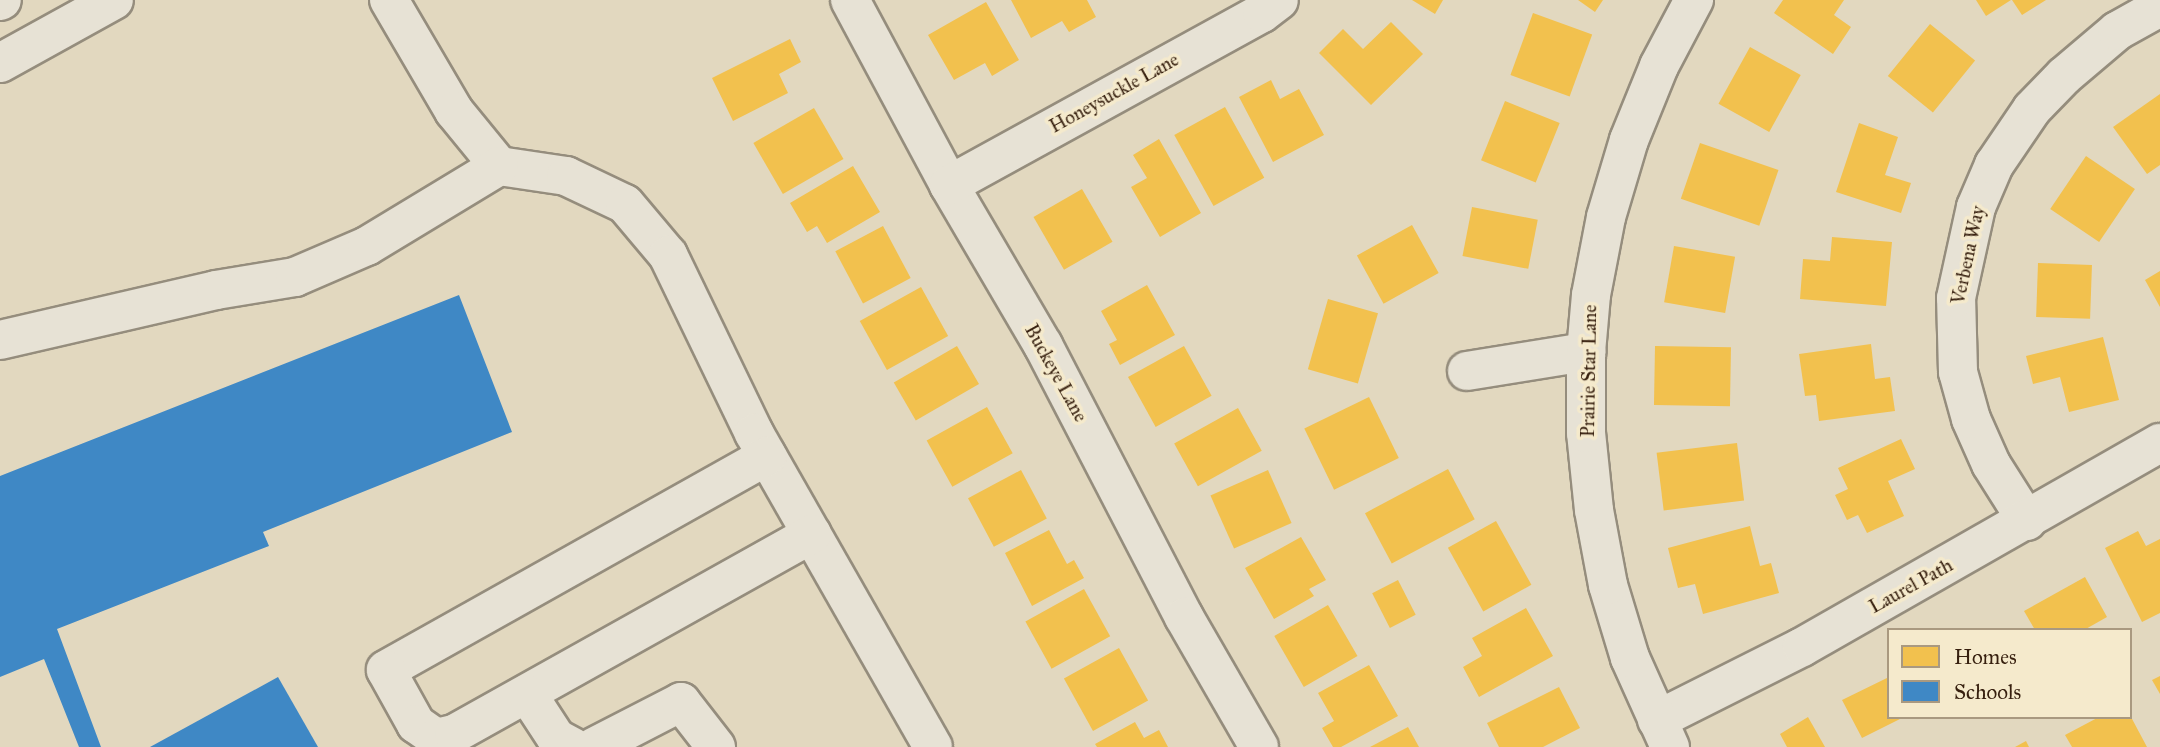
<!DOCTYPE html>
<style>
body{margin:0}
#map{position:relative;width:2160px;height:747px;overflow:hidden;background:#e2d8bf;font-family:"IM FELL Great Primer",serif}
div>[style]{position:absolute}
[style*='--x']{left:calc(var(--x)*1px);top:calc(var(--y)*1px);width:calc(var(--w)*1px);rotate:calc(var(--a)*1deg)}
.homes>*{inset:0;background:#f2c14e;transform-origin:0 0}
.schools>*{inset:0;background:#3f88c5}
.roads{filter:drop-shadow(2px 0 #958d7d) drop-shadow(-2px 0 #958d7d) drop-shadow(0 2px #958d7d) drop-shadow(0 -2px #958d7d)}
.minor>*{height:38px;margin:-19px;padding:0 19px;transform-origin:19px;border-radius:19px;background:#e7e2d5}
span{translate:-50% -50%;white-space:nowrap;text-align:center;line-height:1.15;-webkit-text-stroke:7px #f5eacc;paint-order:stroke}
.street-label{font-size:19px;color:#37200f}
.legend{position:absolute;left:1887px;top:628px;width:245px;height:91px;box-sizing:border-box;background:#f5eacc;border:2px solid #a99980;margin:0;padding:9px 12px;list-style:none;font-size:21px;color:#37200f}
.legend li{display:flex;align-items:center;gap:14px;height:35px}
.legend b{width:35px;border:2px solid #a99980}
</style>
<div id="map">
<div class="homes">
<div style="clip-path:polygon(1011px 0,1087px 0,1096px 17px,1069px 32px,1062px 21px,1031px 38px)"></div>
<div style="clip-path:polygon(1412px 0,1443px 0,1435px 14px)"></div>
<div style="clip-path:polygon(1578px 0,1603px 0,1595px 12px)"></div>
<div style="clip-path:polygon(1783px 0,1844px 0,1834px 15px,1851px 27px,1833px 54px,1774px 13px)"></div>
<div style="clip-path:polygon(1976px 0,2011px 0,1986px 16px)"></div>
<div style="clip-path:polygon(2012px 0,2046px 0,2022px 15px)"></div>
<div style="clip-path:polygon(986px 2px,1019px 60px,992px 76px,985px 63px,954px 80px,928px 35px)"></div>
<div style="left:1533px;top:13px;width:63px;height:66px;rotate:20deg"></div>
<div style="clip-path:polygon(1391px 22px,1423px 54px,1371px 105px,1319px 53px,1343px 29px,1363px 49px)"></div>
<div style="left:1930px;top:24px;width:58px;height:67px;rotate:39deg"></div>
<div style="clip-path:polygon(790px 39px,801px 62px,779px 74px,788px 93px,733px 121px,712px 78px)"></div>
<div style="left:1750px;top:47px;width:58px;height:65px;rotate:29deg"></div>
<div style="clip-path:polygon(1271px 80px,1280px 99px,1299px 89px,1324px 135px,1273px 162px,1239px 97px)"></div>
<div style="clip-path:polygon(2160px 94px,2160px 165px,2147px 174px,2113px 127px)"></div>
<div style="left:1505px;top:101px;width:59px;height:64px;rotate:22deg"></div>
<div style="left:1225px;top:107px;width:81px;height:58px;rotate:61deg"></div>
<div style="left:814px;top:108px;width:59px;height:70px;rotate:60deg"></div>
<div style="clip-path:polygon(1859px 123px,1898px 137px,1885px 175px,1911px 183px,1901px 213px,1836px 192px)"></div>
<div style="clip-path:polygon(1159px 139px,1201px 213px,1160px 237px,1131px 187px,1147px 178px,1133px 155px)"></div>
<div style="left:1700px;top:143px;width:83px;height:59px;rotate:19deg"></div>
<div style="left:2086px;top:156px;width:59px;height:64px;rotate:34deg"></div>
<div style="clip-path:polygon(853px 166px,880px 212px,827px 243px,817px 226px,807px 232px,790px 203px)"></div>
<div style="left:1082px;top:189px;width:61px;height:56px;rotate:60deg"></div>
<div style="left:1472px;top:207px;width:67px;height:50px;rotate:11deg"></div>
<div style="left:1412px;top:225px;width:55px;height:63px;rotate:61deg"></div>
<div style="left:883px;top:226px;width:59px;height:54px;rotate:62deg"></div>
<div style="clip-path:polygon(1832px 237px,1892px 242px,1886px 306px,1800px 299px,1803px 259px,1830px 261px)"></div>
<div style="left:1674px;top:246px;width:62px;height:57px;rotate:10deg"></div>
<div style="left:2038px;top:263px;width:54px;height:54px;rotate:2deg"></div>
<div style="clip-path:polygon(2160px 271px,2160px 307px,2145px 280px)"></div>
<div style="clip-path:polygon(1147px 285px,1175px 335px,1120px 365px,1109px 344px,1117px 340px,1101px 311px)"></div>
<div style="left:921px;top:287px;width:56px;height:70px;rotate:61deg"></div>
<div style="left:1328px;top:299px;width:52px;height:73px;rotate:16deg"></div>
<div style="clip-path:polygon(2103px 337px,2119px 400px,2069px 412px,2060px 377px,2033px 384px,2026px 356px)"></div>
<div style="clip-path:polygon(1871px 344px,1875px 379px,1890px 377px,1895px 411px,1819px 421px,1816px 395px,1805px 396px,1799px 354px)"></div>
<div style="left:957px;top:346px;width:44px;height:73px;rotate:60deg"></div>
<div style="left:1184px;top:346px;width:57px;height:64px;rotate:61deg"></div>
<div style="left:1655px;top:346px;width:76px;height:59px;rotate:1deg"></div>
<div style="left:1369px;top:397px;width:68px;height:72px;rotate:64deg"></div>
<div style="left:987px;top:407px;width:53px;height:69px;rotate:61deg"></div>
<div style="left:1238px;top:408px;width:49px;height:73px;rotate:61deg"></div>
<div style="clip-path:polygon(1901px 439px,1915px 469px,1888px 481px,1904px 516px,1867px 533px,1858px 515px,1847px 520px,1835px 495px,1848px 489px,1838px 468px)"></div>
<div style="left:1737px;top:443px;width:58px;height:81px;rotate:83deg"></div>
<div style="left:1448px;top:469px;width:57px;height:94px;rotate:62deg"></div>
<div style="left:1021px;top:470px;width:55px;height:60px;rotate:62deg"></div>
<div style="left:1268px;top:470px;width:58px;height:63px;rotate:66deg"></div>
<div style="left:1496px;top:521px;width:73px;height:55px;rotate:61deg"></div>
<div style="clip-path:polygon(1750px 526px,1760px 566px,1771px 563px,1779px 593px,1703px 614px,1695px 584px,1678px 588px,1668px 548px)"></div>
<div style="clip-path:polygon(1049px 530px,1067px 564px,1074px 560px,1084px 578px,1032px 606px,1005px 553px)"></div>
<div style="clip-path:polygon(2138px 531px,2146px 546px,2160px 539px,2160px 613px,2142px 622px,2105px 548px)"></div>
<div style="clip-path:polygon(1301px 537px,1326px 580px,1309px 589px,1314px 596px,1274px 619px,1245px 568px)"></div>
<div style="clip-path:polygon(2085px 577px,2107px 617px,2084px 630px,2035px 630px,2024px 611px)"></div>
<div style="left:1398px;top:580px;width:39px;height:29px;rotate:63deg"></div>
<div style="left:1084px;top:589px;width:54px;height:67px;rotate:61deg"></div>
<div style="left:1328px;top:605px;width:59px;height:62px;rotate:60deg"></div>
<div style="clip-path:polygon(1526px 608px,1553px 656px,1479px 697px,1463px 667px,1482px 656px,1472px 638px)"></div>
<div style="left:1119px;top:648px;width:60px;height:63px;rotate:61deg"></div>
<div style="clip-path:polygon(1369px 665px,1398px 716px,1341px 747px,1333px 747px,1322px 728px,1334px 721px,1318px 693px)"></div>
<div style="clip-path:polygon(2160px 676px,2160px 694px,2152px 680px)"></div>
<div style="clip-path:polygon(1889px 677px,1889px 717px,1904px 717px,1862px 738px,1842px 700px)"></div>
<div style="clip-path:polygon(1559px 687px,1580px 728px,1543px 747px,1499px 747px,1487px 723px)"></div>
<div style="clip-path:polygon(1808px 717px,1825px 747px,1787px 747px,1780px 734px)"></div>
<div style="clip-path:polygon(2099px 717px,2131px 717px,2147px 747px,2072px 747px,2065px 735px)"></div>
<div style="clip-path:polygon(1135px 722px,1144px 738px,1159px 730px,1168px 747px,1097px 747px,1095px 744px)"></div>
<div style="clip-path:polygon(1408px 727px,1419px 747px,1370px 747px)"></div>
<div style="clip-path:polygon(2026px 741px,2029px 747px,2015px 747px)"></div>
</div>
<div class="schools">
<div style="clip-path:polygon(459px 295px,512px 432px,263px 532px,269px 546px,57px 629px,101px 747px,79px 747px,44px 659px,0 677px,0 476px)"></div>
<div style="clip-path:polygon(278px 677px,318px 747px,150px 747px)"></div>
</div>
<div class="roads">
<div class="minor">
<div style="--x:389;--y:0;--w:129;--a:59.6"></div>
<div style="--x:454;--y:111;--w:71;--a:50.7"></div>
<div style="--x:499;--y:166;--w:68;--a:8.5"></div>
<div style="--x:566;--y:176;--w:65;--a:25.4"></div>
<div style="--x:625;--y:204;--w:67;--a:49.9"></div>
<div style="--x:668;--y:255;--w:198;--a:64.2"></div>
<div style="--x:754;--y:433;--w:361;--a:60.3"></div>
<div style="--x:850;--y:0;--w:210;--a:61.8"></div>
<div style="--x:949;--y:185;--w:186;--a:59.6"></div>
<div style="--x:1043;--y:345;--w:306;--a:62.6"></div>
<div style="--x:1184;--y:617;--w:150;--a:60"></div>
<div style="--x:0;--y:1;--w:2;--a:-27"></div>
<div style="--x:0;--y:63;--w:130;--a:-28.9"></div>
<div style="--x:949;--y:185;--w:357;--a:-28.8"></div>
<div style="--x:1262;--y:13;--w:21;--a:-37"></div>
<div style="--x:0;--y:340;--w:222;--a:-13"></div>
<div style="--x:216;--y:290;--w:80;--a:-9.3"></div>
<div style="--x:295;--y:277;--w:78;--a:-23.3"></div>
<div style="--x:367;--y:246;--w:154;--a:-31.2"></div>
<div style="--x:1467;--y:371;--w:121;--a:-9.1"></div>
<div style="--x:767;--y:456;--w:437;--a:150.7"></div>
<div style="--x:386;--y:670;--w:62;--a:60.9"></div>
<div style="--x:416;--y:724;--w:24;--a:35"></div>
<div style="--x:436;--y:738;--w:18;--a:-13"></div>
<div style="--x:454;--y:734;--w:410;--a:-29.2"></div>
<div style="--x:2027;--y:521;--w:67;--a:-122.3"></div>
<div style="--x:1991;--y:464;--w:49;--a:-114"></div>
<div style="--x:1971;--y:419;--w:49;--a:-105.5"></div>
<div style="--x:1958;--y:372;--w:74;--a:-91.5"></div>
<div style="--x:1956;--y:298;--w:93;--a:-77.6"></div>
<div style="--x:1976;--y:207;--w:46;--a:-66.8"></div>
<div style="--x:1994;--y:165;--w:68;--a:-55.8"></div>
<div style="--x:2032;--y:109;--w:46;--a:-45.9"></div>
<div style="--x:2064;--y:76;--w:70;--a:-40.3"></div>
<div style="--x:2117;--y:31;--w:49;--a:-29.2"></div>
<div style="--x:528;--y:695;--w:51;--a:56.9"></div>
<div style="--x:556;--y:738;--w:19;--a:28"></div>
<div style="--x:1657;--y:720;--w:162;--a:-26.7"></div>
<div style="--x:1802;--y:647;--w:412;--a:-29.7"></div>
<div style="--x:594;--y:747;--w:98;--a:-27.3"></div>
<div style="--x:681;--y:702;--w:57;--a:52.1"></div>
<div style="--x:1670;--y:747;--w:98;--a:-114.2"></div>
<div style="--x:1630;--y:658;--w:76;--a:-106.8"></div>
<div style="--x:1608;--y:585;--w:76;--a:-100.6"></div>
<div style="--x:1594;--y:510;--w:77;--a:-95.9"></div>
<div style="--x:1586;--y:433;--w:81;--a:-90"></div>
<div style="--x:1586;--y:352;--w:57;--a:-85"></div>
<div style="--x:1591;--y:295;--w:79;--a:-79.1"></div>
<div style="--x:1606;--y:217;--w:80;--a:-73.4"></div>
<div style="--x:1629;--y:140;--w:80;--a:-67.9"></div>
<div style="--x:1659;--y:66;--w:75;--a:-62.1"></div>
</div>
</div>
<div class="street-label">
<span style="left:1114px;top:93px;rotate:-29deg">Honeysuckle Lane</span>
<span style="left:1968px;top:255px;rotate:-78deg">Verbena Way</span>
<span style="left:1589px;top:371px;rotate:-89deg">Prairie Star Lane</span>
<span style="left:1056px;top:373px;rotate:61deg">Buckeye Lane</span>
<span style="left:1911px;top:586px;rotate:-29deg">Laurel Path</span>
</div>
<ul class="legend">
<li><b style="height:19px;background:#f2c14e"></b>Homes</li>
<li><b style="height:19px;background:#3f88c5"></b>Schools</li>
</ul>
</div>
